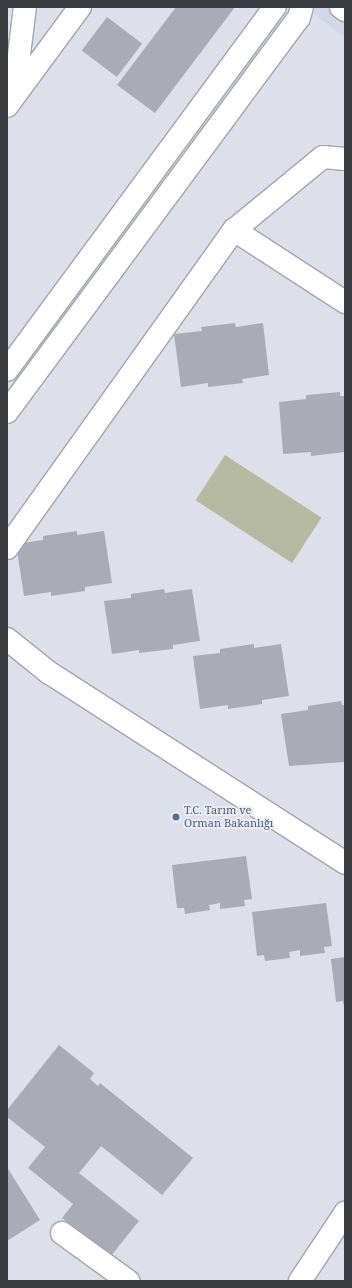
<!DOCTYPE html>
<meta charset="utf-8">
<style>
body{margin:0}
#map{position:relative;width:352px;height:1288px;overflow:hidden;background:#dde0ea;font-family:"Noto Serif",serif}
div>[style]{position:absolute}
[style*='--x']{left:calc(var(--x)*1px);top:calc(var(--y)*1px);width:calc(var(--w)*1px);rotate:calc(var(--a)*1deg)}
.built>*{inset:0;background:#d1d7e8}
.green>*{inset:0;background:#b6baa0;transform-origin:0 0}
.building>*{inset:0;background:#a9acb6;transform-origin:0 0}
.roads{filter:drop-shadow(1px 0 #a1a5ae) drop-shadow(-1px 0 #a1a5ae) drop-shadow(0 1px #a1a5ae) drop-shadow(0 -1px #a1a5ae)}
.minor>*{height:22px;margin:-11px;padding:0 11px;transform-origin:11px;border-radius:11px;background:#fff}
.dots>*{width:11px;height:11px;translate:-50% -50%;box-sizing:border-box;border:2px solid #eaedf7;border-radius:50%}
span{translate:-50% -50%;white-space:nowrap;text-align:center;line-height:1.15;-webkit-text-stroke:3.5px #eaedf7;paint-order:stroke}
.service-label{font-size:11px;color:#4e5e75}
.left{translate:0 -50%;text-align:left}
.frame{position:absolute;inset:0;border:8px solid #393b3f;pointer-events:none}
</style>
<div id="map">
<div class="built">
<div style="clip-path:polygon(306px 7px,345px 7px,345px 38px)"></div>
</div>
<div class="green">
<div style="left:225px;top:455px;width:115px;height:54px;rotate:33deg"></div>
</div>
<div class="building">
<div style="clip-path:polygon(176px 7px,235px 7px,155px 113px,117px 85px)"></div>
<div style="left:107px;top:17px;width:44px;height:42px;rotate:37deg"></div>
<div style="clip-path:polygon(235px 323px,236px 327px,263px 323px,269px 375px,242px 379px,243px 383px,208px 387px,208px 383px,181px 387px,174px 334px,202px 331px,201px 327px)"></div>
<div style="clip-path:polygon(340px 392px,340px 396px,345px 396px,345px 452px,311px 456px,311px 452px,283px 454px,279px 402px,306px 399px,306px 395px)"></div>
<div style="clip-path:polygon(77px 531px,77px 535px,104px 531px,112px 583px,85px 587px,85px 591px,51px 596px,51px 592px,24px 596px,16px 544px,43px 540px,43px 536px)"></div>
<div style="clip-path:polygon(164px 589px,165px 593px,192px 589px,200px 641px,173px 645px,173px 649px,139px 653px,139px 650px,112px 654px,104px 601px,131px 598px,131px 594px)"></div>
<div style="clip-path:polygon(254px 644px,254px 648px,281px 644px,289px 696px,262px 700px,262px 704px,228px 709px,228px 705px,200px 709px,193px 656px,220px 653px,220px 649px)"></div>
<div style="clip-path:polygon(341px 701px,342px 705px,345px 705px,345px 762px,289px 766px,281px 714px,308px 710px,308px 706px)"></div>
<div style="clip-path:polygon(246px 856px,252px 899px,244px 900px,245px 906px,220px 909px,220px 903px,209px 905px,210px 910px,185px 914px,184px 908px,177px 908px,172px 865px)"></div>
<div style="clip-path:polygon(326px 903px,332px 946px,324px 947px,325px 953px,300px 956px,300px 950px,289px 952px,290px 958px,265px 961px,264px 955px,257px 956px,252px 912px)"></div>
<div style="clip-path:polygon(345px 957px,345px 1007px,344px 1007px,343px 1001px,336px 1002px,331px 959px)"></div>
<div style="clip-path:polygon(59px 1045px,94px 1073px,90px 1079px,98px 1086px,100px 1083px,193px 1158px,162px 1195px,101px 1146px,79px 1173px,139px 1221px,110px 1257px,62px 1218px,73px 1204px,28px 1168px,45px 1147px,7px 1117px,7px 1110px)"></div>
<div style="clip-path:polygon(7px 1167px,40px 1220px,7px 1241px)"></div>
</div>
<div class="roads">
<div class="minor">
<div style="--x:341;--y:7;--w:5;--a:37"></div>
<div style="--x:14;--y:95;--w:89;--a:-82.9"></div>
<div style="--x:7;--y:106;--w:123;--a:-53.6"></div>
<div style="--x:234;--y:230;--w:132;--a:33"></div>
<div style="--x:7;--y:370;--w:451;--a:-53.6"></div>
<div style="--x:7;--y:412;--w:490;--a:-53.5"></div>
<div style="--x:299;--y:18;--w:11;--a:-75"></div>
<div style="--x:7;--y:548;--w:391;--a:-54.5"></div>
<div style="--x:234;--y:230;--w:115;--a:-39.4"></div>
<div style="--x:323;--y:157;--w:22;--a:5"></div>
<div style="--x:7;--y:639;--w:53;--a:38.8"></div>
<div style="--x:48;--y:672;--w:353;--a:32.7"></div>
<div style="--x:62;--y:1233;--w:82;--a:36"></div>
<div style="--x:300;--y:1281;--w:82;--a:-56.5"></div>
</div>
</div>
<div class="dots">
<div style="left:176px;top:817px;background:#5c6f8a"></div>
</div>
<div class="service-label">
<span class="left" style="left:184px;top:817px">T.C. Tarım ve<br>Orman Bakanlığı</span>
</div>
<div class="frame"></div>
</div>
